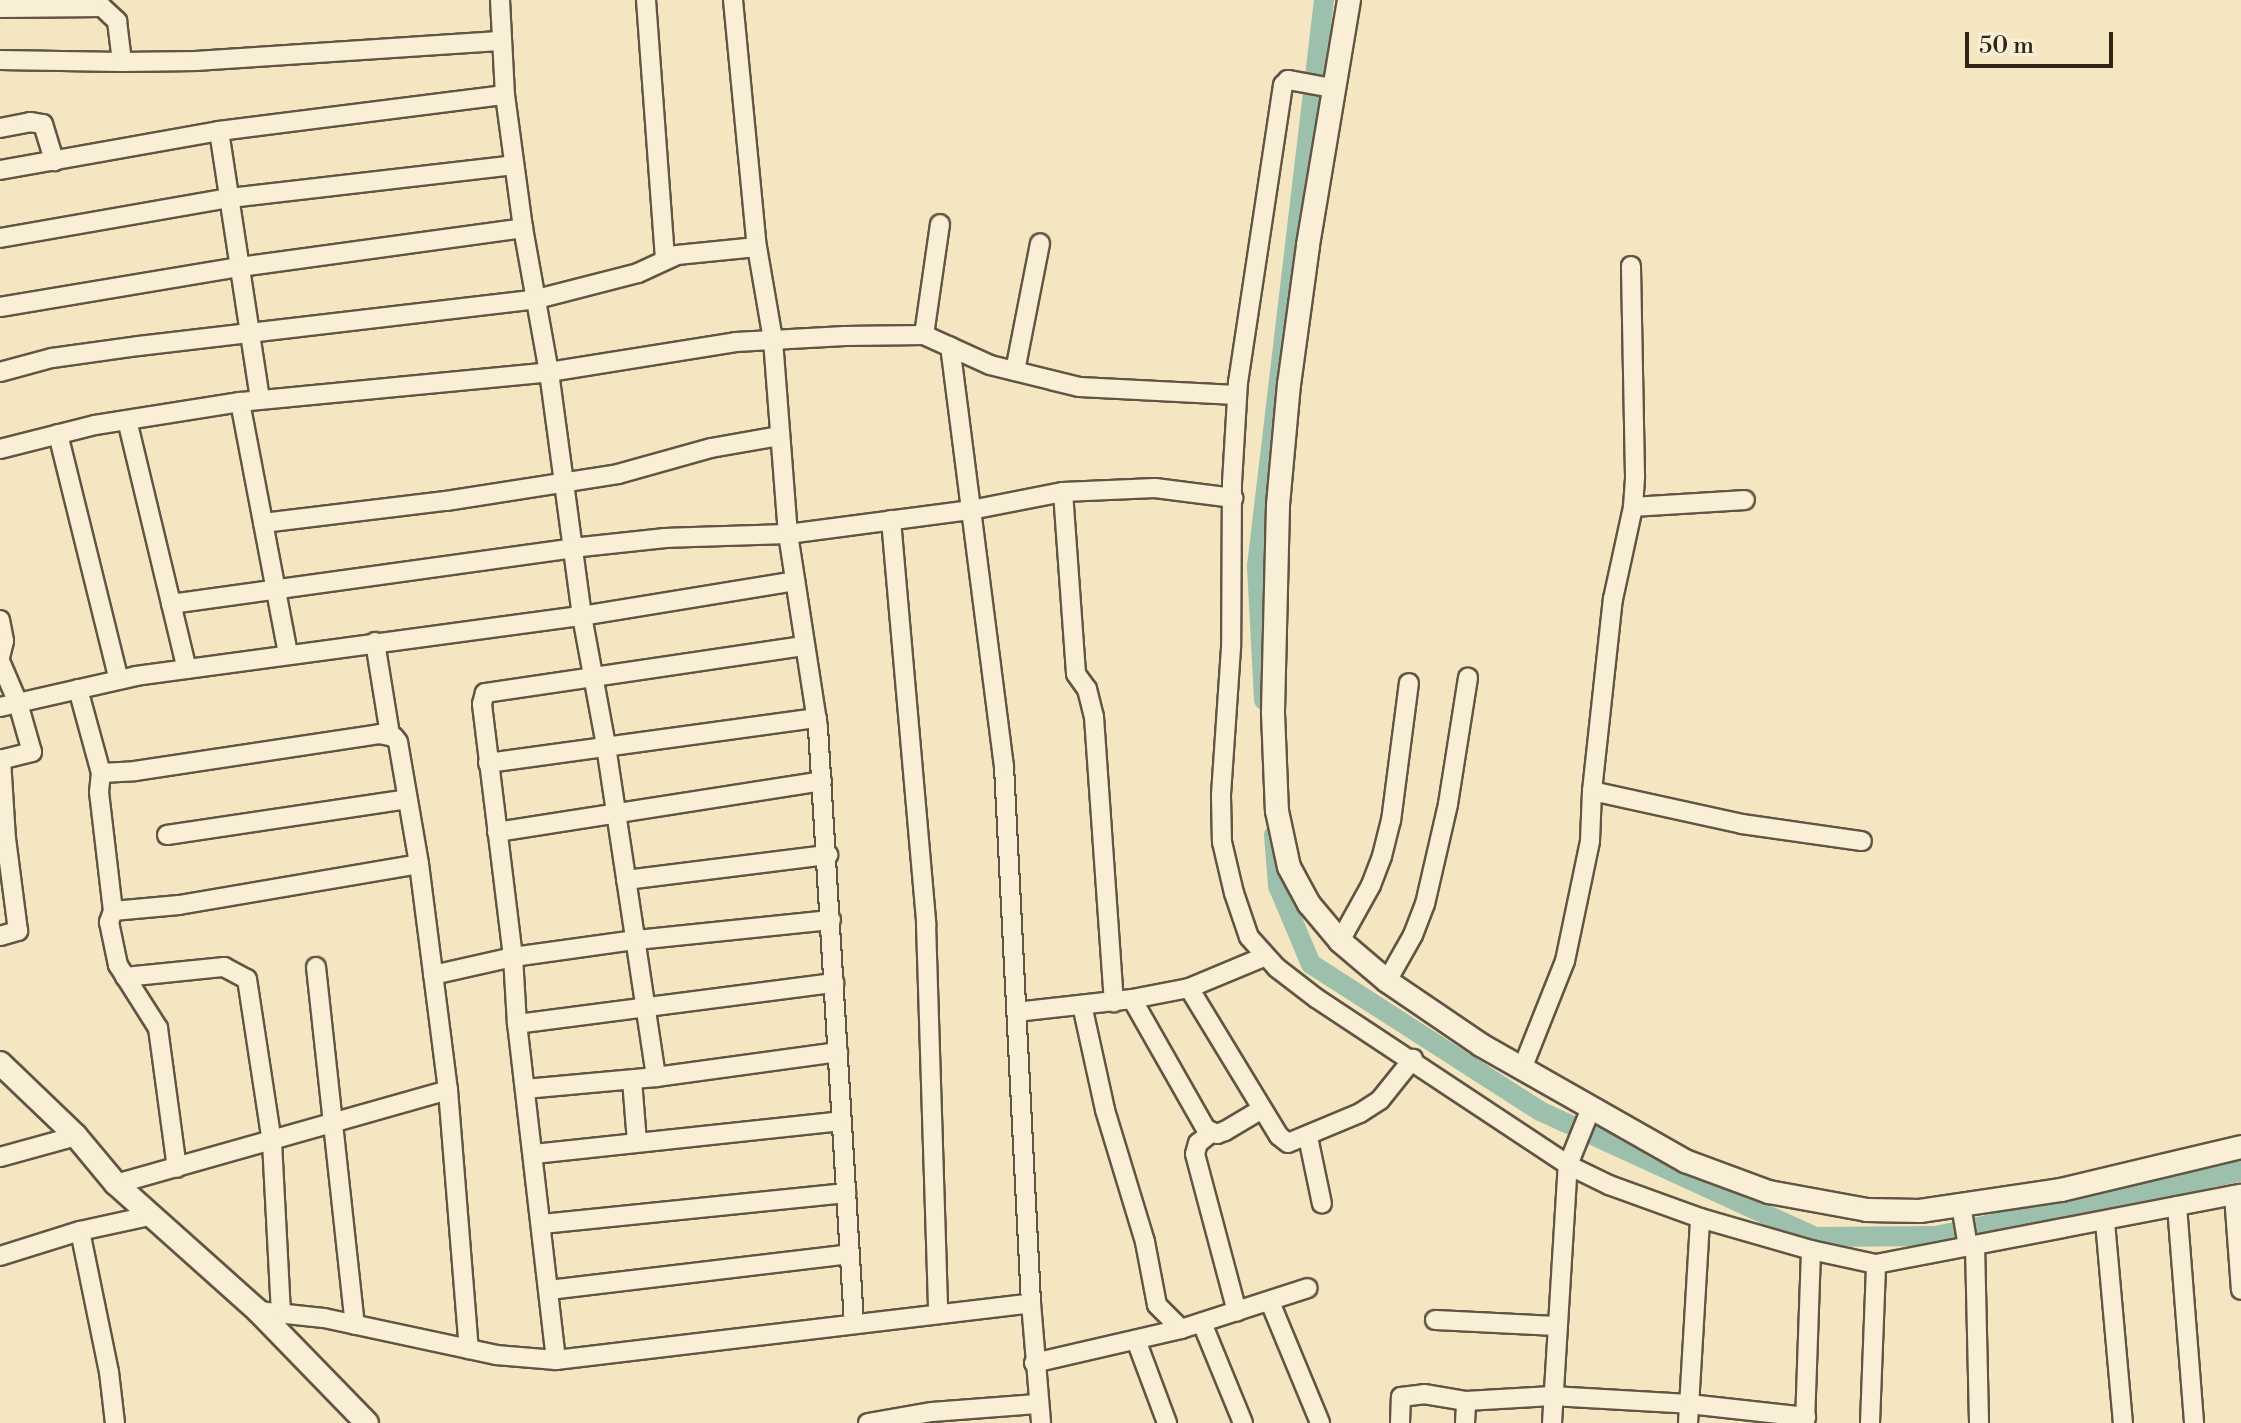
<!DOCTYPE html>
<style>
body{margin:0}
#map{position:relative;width:2241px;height:1423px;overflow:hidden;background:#f4e6c0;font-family:"Libre Bodoni",serif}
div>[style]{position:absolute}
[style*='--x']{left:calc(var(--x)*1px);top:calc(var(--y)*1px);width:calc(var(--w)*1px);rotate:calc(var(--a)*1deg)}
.canal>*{height:20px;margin:-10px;padding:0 10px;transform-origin:10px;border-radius:10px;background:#9dc0ac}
.roads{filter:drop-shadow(2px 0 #625543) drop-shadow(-2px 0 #625543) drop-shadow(0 2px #625543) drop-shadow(0 -2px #625543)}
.minor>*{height:18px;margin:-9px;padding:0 9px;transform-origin:9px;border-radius:9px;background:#f8efd6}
.tertiary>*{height:22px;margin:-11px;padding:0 11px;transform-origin:11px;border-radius:11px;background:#f8efd6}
span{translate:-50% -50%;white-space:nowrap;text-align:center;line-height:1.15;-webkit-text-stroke:7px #f8efd6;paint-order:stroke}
.scale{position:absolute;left:1965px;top:32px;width:148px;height:36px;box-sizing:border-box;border:4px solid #312519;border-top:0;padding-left:10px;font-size:24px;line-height:28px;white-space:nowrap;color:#312519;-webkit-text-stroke:6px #f8efd6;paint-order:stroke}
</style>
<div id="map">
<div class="canal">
<div style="--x:1264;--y:700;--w:134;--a:-93"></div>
<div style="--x:1257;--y:566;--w:570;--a:-83.25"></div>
<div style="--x:1274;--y:835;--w:51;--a:85.5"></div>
<div style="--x:1278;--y:886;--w:85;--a:67.1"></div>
<div style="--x:1311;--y:964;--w:272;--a:32.7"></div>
<div style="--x:1540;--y:1111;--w:302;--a:24.6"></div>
<div style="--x:1815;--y:1237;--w:121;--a:-0.5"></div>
<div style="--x:1936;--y:1236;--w:312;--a:-12"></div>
</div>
<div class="roads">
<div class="minor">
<div style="--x:500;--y:0;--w:95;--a:87"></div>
<div style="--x:505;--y:95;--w:134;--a:82.3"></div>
<div style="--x:523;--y:228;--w:146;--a:79.8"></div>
<div style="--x:549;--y:372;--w:246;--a:82.3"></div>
<div style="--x:582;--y:616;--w:132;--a:79.5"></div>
<div style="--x:606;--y:746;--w:335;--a:81.4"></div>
<div style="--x:646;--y:0;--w:260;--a:85.8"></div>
<div style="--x:733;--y:0;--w:248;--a:84.5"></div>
<div style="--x:757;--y:247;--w:94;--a:80.2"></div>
<div style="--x:773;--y:340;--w:195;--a:85.6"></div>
<div style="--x:788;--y:534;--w:196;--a:81.2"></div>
<div style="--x:818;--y:728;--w:597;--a:86.54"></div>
<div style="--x:0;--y:8;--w:102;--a:-0.6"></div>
<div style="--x:102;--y:7;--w:21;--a:43"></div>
<div style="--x:117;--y:21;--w:41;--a:83"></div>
<div style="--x:122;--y:62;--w:122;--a:-179.1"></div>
<div style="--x:122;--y:62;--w:75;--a:-0.8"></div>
<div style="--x:197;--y:61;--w:305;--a:-3.8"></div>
<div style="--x:1332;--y:88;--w:45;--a:-169.7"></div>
<div style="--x:1288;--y:80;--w:7;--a:135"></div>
<div style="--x:1283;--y:85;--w:300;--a:98.6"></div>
<div style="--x:1238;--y:382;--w:100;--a:93.4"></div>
<div style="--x:1232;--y:482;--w:166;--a:90.3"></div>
<div style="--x:1231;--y:648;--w:148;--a:93.9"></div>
<div style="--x:1221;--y:796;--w:46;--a:88.8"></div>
<div style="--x:1222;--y:842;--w:52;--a:76.8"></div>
<div style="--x:1234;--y:893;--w:46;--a:71.2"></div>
<div style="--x:1249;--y:937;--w:42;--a:47.9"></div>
<div style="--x:1277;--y:968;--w:49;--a:37.6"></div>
<div style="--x:1316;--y:998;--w:302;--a:33.5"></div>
<div style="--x:1568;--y:1165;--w:46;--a:26"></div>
<div style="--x:1609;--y:1185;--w:97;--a:19.9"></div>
<div style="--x:1700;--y:1218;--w:116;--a:16.1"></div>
<div style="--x:1811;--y:1250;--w:66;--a:12.2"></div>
<div style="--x:1876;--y:1264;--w:372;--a:-10.9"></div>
<div style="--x:0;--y:128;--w:31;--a:-11"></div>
<div style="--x:30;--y:122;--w:13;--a:9"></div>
<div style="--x:43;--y:124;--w:39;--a:73"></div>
<div style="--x:219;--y:131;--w:271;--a:81.3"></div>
<div style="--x:0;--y:170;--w:222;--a:-10.1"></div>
<div style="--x:219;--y:131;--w:288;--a:-7.2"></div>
<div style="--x:0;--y:238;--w:233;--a:-9.9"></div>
<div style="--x:230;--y:198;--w:286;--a:-6.6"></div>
<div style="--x:0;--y:307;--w:243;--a:-9.5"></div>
<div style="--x:240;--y:267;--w:286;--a:-7.8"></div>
<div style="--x:924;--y:335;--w:112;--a:-81.8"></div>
<div style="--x:1015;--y:371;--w:130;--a:-78.9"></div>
<div style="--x:0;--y:372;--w:54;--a:-15.1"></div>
<div style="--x:52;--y:358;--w:88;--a:-7.9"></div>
<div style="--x:139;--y:346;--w:401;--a:-6.7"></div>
<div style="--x:537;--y:299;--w:104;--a:-14.4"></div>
<div style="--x:638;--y:273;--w:43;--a:-24.8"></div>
<div style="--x:677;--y:255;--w:80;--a:-5.7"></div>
<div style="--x:240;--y:402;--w:257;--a:79.2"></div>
<div style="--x:127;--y:420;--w:256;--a:76.5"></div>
<div style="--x:58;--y:434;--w:253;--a:76.1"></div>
<div style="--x:0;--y:449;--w:98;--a:-14.2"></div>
<div style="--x:95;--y:425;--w:147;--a:-9"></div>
<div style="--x:240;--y:402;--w:310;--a:-5.5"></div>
<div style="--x:549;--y:372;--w:189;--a:-9.1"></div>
<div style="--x:736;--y:342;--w:109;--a:-3.2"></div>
<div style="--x:845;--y:336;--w:79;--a:-0.7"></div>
<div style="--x:924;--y:335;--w:72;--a:24.4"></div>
<div style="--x:990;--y:365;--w:92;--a:13.9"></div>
<div style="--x:1079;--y:387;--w:158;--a:2.9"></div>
<div style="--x:1063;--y:492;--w:182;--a:85.9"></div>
<div style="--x:1076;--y:674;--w:19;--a:54"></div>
<div style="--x:1087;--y:689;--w:29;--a:76"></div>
<div style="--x:1094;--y:717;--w:286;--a:86"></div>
<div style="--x:1633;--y:507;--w:112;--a:-3.6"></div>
<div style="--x:891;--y:520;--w:406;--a:85"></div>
<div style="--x:926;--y:924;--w:389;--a:88.2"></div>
<div style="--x:263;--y:523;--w:184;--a:-6.9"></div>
<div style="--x:446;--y:501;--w:174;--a:-8.9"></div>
<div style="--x:618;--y:474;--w:97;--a:-15.6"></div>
<div style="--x:711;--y:448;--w:70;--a:-9.9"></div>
<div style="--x:171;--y:604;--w:405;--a:-7.9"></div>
<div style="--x:572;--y:548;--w:94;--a:-6.1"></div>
<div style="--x:665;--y:538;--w:123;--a:-1.9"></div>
<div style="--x:788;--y:534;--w:185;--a:-7.5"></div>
<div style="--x:971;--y:510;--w:94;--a:-11.1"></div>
<div style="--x:1063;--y:492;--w:92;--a:-2.5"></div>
<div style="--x:1155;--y:488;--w:79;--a:7.3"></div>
<div style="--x:0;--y:620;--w:21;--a:79"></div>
<div style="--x:4;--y:641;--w:16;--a:104"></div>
<div style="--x:375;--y:642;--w:94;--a:80.8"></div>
<div style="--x:0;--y:661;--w:46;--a:66.8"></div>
<div style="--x:18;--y:703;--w:51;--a:74.1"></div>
<div style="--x:32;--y:752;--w:33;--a:166"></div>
<div style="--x:78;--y:689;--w:87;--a:74.7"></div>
<div style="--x:101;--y:773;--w:19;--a:96"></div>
<div style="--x:99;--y:792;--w:120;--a:83.3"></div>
<div style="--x:113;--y:911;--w:12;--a:110"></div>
<div style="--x:109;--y:922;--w:44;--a:78.2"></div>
<div style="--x:118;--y:965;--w:75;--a:57.6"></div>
<div style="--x:158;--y:1028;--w:141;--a:82.3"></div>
<div style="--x:0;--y:707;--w:139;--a:-12.8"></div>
<div style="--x:136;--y:676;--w:450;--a:-7.7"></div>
<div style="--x:582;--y:616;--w:216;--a:-9.3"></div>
<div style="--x:488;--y:763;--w:332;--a:-7.8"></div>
<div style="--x:101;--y:773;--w:34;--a:-3"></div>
<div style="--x:135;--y:771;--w:247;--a:-8.6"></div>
<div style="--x:379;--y:734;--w:15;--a:11"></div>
<div style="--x:394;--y:737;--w:6;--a:51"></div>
<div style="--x:398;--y:742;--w:124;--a:80.2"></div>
<div style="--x:419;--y:864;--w:228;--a:82.7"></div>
<div style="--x:448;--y:1090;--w:260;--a:85.4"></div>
<div style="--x:1592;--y:791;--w:154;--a:12.4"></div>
<div style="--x:1742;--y:824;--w:121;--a:8.1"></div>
<div style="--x:497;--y:832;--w:329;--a:-8.9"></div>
<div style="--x:167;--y:835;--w:243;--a:-8.5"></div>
<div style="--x:626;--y:880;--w:204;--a:-7.1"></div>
<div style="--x:113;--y:911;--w:66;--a:-5.2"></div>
<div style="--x:179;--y:905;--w:243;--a:-9.7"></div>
<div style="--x:0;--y:936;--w:19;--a:-16"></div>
<div style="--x:18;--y:931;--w:93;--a:-97.4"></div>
<div style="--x:6;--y:839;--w:80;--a:-93.6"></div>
<div style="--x:1340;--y:941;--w:64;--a:-61"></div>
<div style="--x:1371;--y:885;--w:31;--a:-69"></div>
<div style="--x:1382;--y:856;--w:36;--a:-76"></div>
<div style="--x:1391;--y:821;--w:139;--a:-82.6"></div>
<div style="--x:316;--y:967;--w:360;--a:83.8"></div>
<div style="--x:433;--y:975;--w:82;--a:-12.7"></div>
<div style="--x:513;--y:957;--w:124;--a:-7.9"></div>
<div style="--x:636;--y:940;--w:196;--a:-5.9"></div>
<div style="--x:125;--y:977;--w:100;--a:-5.8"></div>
<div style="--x:224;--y:967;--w:26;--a:28"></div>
<div style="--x:247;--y:979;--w:165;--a:81.3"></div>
<div style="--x:272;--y:1142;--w:172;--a:87"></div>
<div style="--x:1387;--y:981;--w:53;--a:-60.5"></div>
<div style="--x:1413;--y:935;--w:33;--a:-69"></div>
<div style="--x:1425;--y:904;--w:103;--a:-77"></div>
<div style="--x:1448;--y:804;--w:128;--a:-81"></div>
<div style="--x:1189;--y:988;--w:173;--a:58.7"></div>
<div style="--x:1279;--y:1136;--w:11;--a:38"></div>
<div style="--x:1288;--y:1143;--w:78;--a:-22.6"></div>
<div style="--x:1360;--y:1113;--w:24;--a:-33"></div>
<div style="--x:1380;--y:1100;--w:53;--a:-51.2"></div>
<div style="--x:1132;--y:999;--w:150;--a:60.4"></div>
<div style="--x:1206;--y:1129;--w:12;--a:24"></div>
<div style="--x:1217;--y:1134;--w:9;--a:-21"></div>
<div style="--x:1225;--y:1131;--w:43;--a:-30.7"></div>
<div style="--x:1082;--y:1005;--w:107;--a:77.6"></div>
<div style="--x:1105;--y:1110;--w:138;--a:73.1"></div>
<div style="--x:1145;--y:1242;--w:64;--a:79.2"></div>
<div style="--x:1157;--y:1305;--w:34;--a:45"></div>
<div style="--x:1016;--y:1012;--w:117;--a:-6.4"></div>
<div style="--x:1132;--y:999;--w:58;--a:-10.9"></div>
<div style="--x:1189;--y:988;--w:83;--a:-22.6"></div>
<div style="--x:517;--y:1024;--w:67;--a:-93.4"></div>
<div style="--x:513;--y:957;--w:255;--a:-97"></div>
<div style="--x:482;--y:704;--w:11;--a:-75"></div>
<div style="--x:485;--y:693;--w:323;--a:-8.4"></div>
<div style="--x:1522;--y:1069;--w:116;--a:-68.3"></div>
<div style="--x:1565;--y:961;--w:123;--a:-78.2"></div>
<div style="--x:1590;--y:841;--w:50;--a:-87.7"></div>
<div style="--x:1592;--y:791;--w:193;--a:-83.8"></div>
<div style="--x:1613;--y:599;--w:94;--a:-77.7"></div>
<div style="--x:1633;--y:507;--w:31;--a:-86"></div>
<div style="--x:1635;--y:476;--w:210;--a:-91.1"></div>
<div style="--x:632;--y:1080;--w:62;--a:85.4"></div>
<div style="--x:525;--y:1089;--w:132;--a:-5.2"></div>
<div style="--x:656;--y:1077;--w:184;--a:-7.8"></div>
<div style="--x:1211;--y:1133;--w:16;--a:142"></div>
<div style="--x:1198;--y:1143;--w:11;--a:105"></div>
<div style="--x:1195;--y:1154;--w:163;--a:75.1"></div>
<div style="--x:1308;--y:1137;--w:68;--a:78.2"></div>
<div style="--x:534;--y:1154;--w:309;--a:-6.1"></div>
<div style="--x:0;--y:1157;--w:79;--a:-15.4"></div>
<div style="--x:116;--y:1184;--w:345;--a:-15.8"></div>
<div style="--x:2234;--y:1195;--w:95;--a:85.8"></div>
<div style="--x:1961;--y:1205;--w:43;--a:80.5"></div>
<div style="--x:2177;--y:1206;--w:218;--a:85.5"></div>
<div style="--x:2105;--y:1222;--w:202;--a:84.9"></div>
<div style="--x:542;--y:1224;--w:306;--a:-5.8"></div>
<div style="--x:80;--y:1231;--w:144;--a:78.4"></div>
<div style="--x:109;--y:1372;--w:51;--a:83.3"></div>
<div style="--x:1975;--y:1245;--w:178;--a:88.7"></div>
<div style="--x:0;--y:1256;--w:84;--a:-17.4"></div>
<div style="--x:80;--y:1231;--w:71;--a:-12.3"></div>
<div style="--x:549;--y:1290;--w:303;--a:-6.8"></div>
<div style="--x:1270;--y:1302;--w:131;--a:67.5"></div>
<div style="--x:1031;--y:1303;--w:120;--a:85.2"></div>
<div style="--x:258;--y:1311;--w:66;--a:6.1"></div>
<div style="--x:324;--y:1318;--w:176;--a:12.1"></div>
<div style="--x:496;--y:1355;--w:60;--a:4.8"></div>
<div style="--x:556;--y:1360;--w:478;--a:-6.8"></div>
<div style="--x:1031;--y:1303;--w:537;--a:-92.88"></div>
<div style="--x:1004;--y:767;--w:424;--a:-97.3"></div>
<div style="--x:1435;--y:1320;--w:122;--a:2.8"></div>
<div style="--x:1202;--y:1323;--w:108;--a:67.7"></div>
<div style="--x:1136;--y:1340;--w:89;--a:69.5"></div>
<div style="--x:556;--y:1360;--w:338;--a:-96.6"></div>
<div style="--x:517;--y:1024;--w:320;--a:-7.4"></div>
<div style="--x:1034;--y:1363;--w:151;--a:-13"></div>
<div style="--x:1181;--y:1329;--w:133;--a:-17.9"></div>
<div style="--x:868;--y:1423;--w:65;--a:-9.8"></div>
<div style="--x:932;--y:1412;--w:105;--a:-4.4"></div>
<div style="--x:1400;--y:1423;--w:26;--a:-88"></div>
<div style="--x:1401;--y:1397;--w:23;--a:-7"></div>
<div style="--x:1424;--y:1394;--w:43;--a:9.5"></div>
<div style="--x:1466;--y:1401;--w:86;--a:-3.3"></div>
<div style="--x:1552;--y:1396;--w:137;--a:3.3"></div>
<div style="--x:1689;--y:1404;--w:118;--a:6.3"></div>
<div style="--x:1465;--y:1423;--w:22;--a:-87"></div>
<div style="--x:1552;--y:1423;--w:258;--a:-86.5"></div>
<div style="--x:1568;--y:1165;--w:61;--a:-68"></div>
<div style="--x:1688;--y:1423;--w:205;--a:-86.6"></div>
<div style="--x:1805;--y:1423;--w:173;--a:-88"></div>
<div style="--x:1870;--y:1423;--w:159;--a:-87.8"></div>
</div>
<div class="tertiary">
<div style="--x:1349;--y:0;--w:249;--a:99.5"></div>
<div style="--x:1308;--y:246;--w:139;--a:97.8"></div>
<div style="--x:1289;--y:384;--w:122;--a:95.2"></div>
<div style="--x:1278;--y:506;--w:207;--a:91.4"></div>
<div style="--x:1273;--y:713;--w:98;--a:87.7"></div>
<div style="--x:1277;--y:811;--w:57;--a:77.9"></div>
<div style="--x:1289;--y:867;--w:42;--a:61.6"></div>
<div style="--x:1309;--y:904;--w:48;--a:50"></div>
<div style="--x:1340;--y:941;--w:62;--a:40.4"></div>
<div style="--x:1387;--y:981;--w:114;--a:34.2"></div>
<div style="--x:1481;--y:1045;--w:235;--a:29.6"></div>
<div style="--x:1685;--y:1161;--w:90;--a:20.3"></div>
<div style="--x:1769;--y:1192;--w:100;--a:10.4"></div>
<div style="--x:1867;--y:1210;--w:53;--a:1.1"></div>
<div style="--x:1920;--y:1211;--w:143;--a:-8.5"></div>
<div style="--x:2061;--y:1190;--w:185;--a:-13.4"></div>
<div style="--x:0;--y:1063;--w:105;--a:43.8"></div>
<div style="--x:76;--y:1136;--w:62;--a:50.2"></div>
<div style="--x:116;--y:1184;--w:191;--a:41.8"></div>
<div style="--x:258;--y:1311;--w:156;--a:45.8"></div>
</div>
</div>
<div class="scale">50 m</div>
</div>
